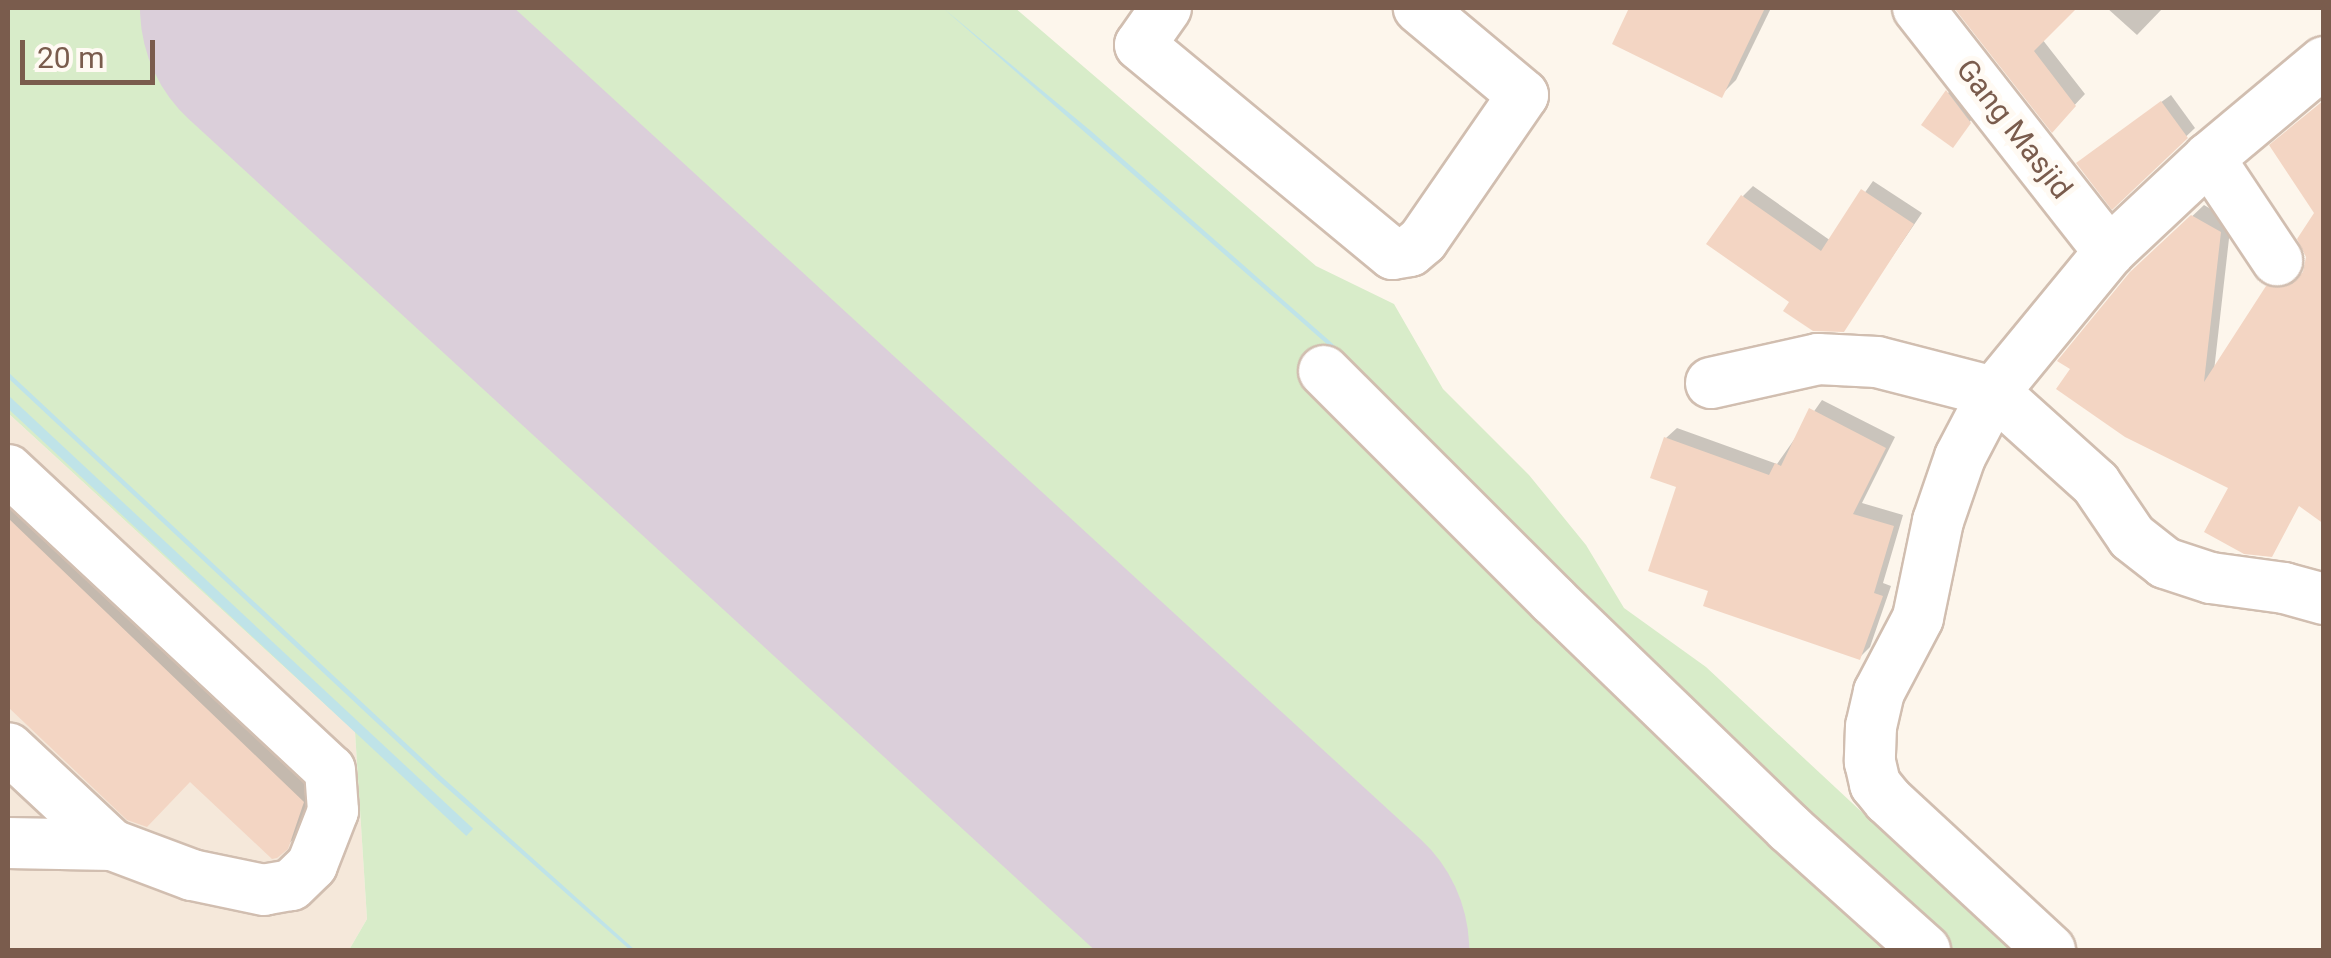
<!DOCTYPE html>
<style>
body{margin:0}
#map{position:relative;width:2331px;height:958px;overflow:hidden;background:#fdf6ec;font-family:Roboto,sans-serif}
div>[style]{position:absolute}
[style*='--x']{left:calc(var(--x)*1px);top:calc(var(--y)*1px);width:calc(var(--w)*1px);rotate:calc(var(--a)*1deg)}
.residential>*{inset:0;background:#f5e8da}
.green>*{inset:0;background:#d8ecc9}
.water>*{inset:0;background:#bfe3e8;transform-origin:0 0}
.shadow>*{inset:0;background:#0003}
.runway>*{height:302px;margin:-151px;padding:0 151px;transform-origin:151px;border-radius:151px;background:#dbcfda}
.building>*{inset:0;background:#f3d5c3}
.roads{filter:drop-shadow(2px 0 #d1beb0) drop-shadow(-2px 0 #d1beb0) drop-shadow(0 2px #d1beb0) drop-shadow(0 -2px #d1beb0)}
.minor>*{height:50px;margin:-25px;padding:0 25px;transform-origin:25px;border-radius:25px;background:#fff}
span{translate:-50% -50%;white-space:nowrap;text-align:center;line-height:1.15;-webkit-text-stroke:10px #fffaf3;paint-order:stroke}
.street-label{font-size:30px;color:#7a5c4d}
.frame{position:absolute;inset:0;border:10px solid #7a5c4d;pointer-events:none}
.scale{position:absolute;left:20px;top:40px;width:135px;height:45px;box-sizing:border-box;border:5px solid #7a5c4d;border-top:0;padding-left:12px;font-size:30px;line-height:35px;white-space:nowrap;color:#7a5c4d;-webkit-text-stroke:8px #fffaf3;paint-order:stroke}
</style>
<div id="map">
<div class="residential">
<div style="clip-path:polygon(8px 413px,355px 732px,367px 919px,349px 950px,8px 950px)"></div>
</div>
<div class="green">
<div style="clip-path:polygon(8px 8px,140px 8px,1166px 950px,349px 950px,367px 919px,355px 732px,8px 413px)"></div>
<div style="clip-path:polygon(440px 8px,1015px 8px,1316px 266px,1394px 304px,1443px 389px,1529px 475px,1586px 545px,1624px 608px,1706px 667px,2010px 950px,1468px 950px)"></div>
</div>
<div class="water">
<div style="clip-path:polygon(943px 8px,1091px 131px,1332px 343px,1586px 606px,1725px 742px,1959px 950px,1765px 784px,1584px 608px,1329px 346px)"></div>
<div style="clip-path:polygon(8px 372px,442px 777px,635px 950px,630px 950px,439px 781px,8px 378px)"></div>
<div style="left:8px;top:395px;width:636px;height:10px;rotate:43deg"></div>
</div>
<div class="shadow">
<div style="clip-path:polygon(1632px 8px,1771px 8px,1736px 80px,1721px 95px,1615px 43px)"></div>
<div style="clip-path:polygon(1957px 8px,2073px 8px,2042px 39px,2085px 94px,2052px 129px)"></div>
<div style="clip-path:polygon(2107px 8px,2163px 8px,2137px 35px)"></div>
<div style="clip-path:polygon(1952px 88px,1974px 116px,1957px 140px,1924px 124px)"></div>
<div style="clip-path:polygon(2171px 95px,2195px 128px,2113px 206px,2088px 155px)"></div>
<div style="clip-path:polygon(2324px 102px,2324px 451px,2232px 487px,2132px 273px,2204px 205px,2231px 221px,2214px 371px,2268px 288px,2280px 276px,2305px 274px,2321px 206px)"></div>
<div style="clip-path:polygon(1873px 181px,1922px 213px,1843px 329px,1792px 302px,1743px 196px,1753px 186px,1831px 241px)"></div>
<div style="clip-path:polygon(1822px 400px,1895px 437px,1862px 503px,1903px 515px,1883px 583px,1891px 586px,1870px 647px,1860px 657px,1711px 590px,1666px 438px,1677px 428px,1777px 464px)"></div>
<div style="clip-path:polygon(8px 498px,313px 791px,297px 835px,286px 847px,191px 778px,129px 818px,8px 704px)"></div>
</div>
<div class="runway">
<div style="--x:291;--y:8;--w:1394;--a:42.53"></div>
</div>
<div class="building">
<div style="clip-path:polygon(1629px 8px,1765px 8px,1722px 98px,1612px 44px)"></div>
<div style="clip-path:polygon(1954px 8px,2077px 8px,2034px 51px,2076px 106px,2052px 133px)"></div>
<div style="clip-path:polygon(1946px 90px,1971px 123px,1953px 148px,1921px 125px)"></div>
<div style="clip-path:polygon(2324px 100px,2324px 524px,2299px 506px,2272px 557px,2244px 554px,2204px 532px,2228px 488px,2125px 437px,2056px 389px,2070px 369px,2057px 361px,2130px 272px,2191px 215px,2221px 232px,2204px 382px,2266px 286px,2292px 284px,2303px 272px,2306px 257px,2297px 239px,2314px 213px,2269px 145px)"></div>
<div style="clip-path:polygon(2161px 101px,2188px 138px,2112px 210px,2076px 163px)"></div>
<div style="clip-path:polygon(1861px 189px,1914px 224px,1844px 332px,1813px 331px,1783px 311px,1789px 302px,1706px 244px,1741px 195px,1821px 251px)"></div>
<div style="clip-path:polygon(1809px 408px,1886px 448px,1853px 514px,1894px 526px,1874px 593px,1883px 596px,1860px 660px,1703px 606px,1708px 591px,1648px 571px,1676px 487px,1650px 478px,1664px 437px,1769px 475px,1775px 463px,1781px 466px)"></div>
<div style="clip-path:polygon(8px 518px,304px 802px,288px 849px,277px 858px,272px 859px,190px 782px,147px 827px,127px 820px,8px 707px)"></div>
</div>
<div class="roads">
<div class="minor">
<div style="--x:1166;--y:8;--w:45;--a:125.1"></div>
<div style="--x:1140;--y:45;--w:328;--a:39.6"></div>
<div style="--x:1393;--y:254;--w:17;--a:-10"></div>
<div style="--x:1410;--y:251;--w:17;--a:-40"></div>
<div style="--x:1423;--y:240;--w:176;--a:-55.4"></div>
<div style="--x:1523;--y:95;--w:136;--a:-140.1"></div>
<div style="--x:1918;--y:8;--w:310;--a:51.9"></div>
<div style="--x:2324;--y:62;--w:150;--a:140.1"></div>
<div style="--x:2209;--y:158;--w:137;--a:136.8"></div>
<div style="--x:2109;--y:252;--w:181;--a:129.4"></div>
<div style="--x:1994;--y:392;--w:137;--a:42"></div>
<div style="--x:2096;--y:484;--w:64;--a:55.8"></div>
<div style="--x:2132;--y:537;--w:42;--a:38.2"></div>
<div style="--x:2165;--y:563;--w:48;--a:18.1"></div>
<div style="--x:2211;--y:578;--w:74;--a:7.8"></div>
<div style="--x:2284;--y:588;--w:41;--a:15.4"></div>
<div style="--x:2209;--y:158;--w:123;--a:56.3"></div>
<div style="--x:1324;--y:371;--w:324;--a:45"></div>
<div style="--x:1553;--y:600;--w:328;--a:44"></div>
<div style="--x:1789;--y:828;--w:183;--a:41.9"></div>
<div style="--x:1711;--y:383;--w:110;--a:-12.6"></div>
<div style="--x:1818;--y:359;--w:59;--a:2.9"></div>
<div style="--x:1877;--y:362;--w:121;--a:14.4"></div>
<div style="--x:1994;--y:392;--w:73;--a:117.6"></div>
<div style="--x:1960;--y:457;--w:68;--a:109"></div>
<div style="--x:1938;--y:521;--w:99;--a:101.7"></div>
<div style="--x:1918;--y:618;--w:84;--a:117.8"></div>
<div style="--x:1879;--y:692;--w:35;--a:103"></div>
<div style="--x:1871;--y:726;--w:36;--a:92"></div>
<div style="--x:1870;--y:762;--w:23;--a:77"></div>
<div style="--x:1875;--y:784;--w:21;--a:51"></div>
<div style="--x:1888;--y:800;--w:221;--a:42.8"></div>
<div style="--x:8;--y:470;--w:440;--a:43"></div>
<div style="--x:330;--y:770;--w:41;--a:85.8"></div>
<div style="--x:333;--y:811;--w:58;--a:111.3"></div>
<div style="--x:312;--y:865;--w:29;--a:136"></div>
<div style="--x:291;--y:885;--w:27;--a:170"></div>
<div style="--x:264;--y:890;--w:74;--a:-168.2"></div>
<div style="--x:192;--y:875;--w:85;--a:-159.4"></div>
<div style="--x:112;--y:845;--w:142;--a:-137"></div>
<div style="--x:8;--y:843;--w:104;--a:1.1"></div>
</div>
</div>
<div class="street-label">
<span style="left:2014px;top:129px;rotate:52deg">Gang Masjid</span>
</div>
<div class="frame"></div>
<div class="scale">20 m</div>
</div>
